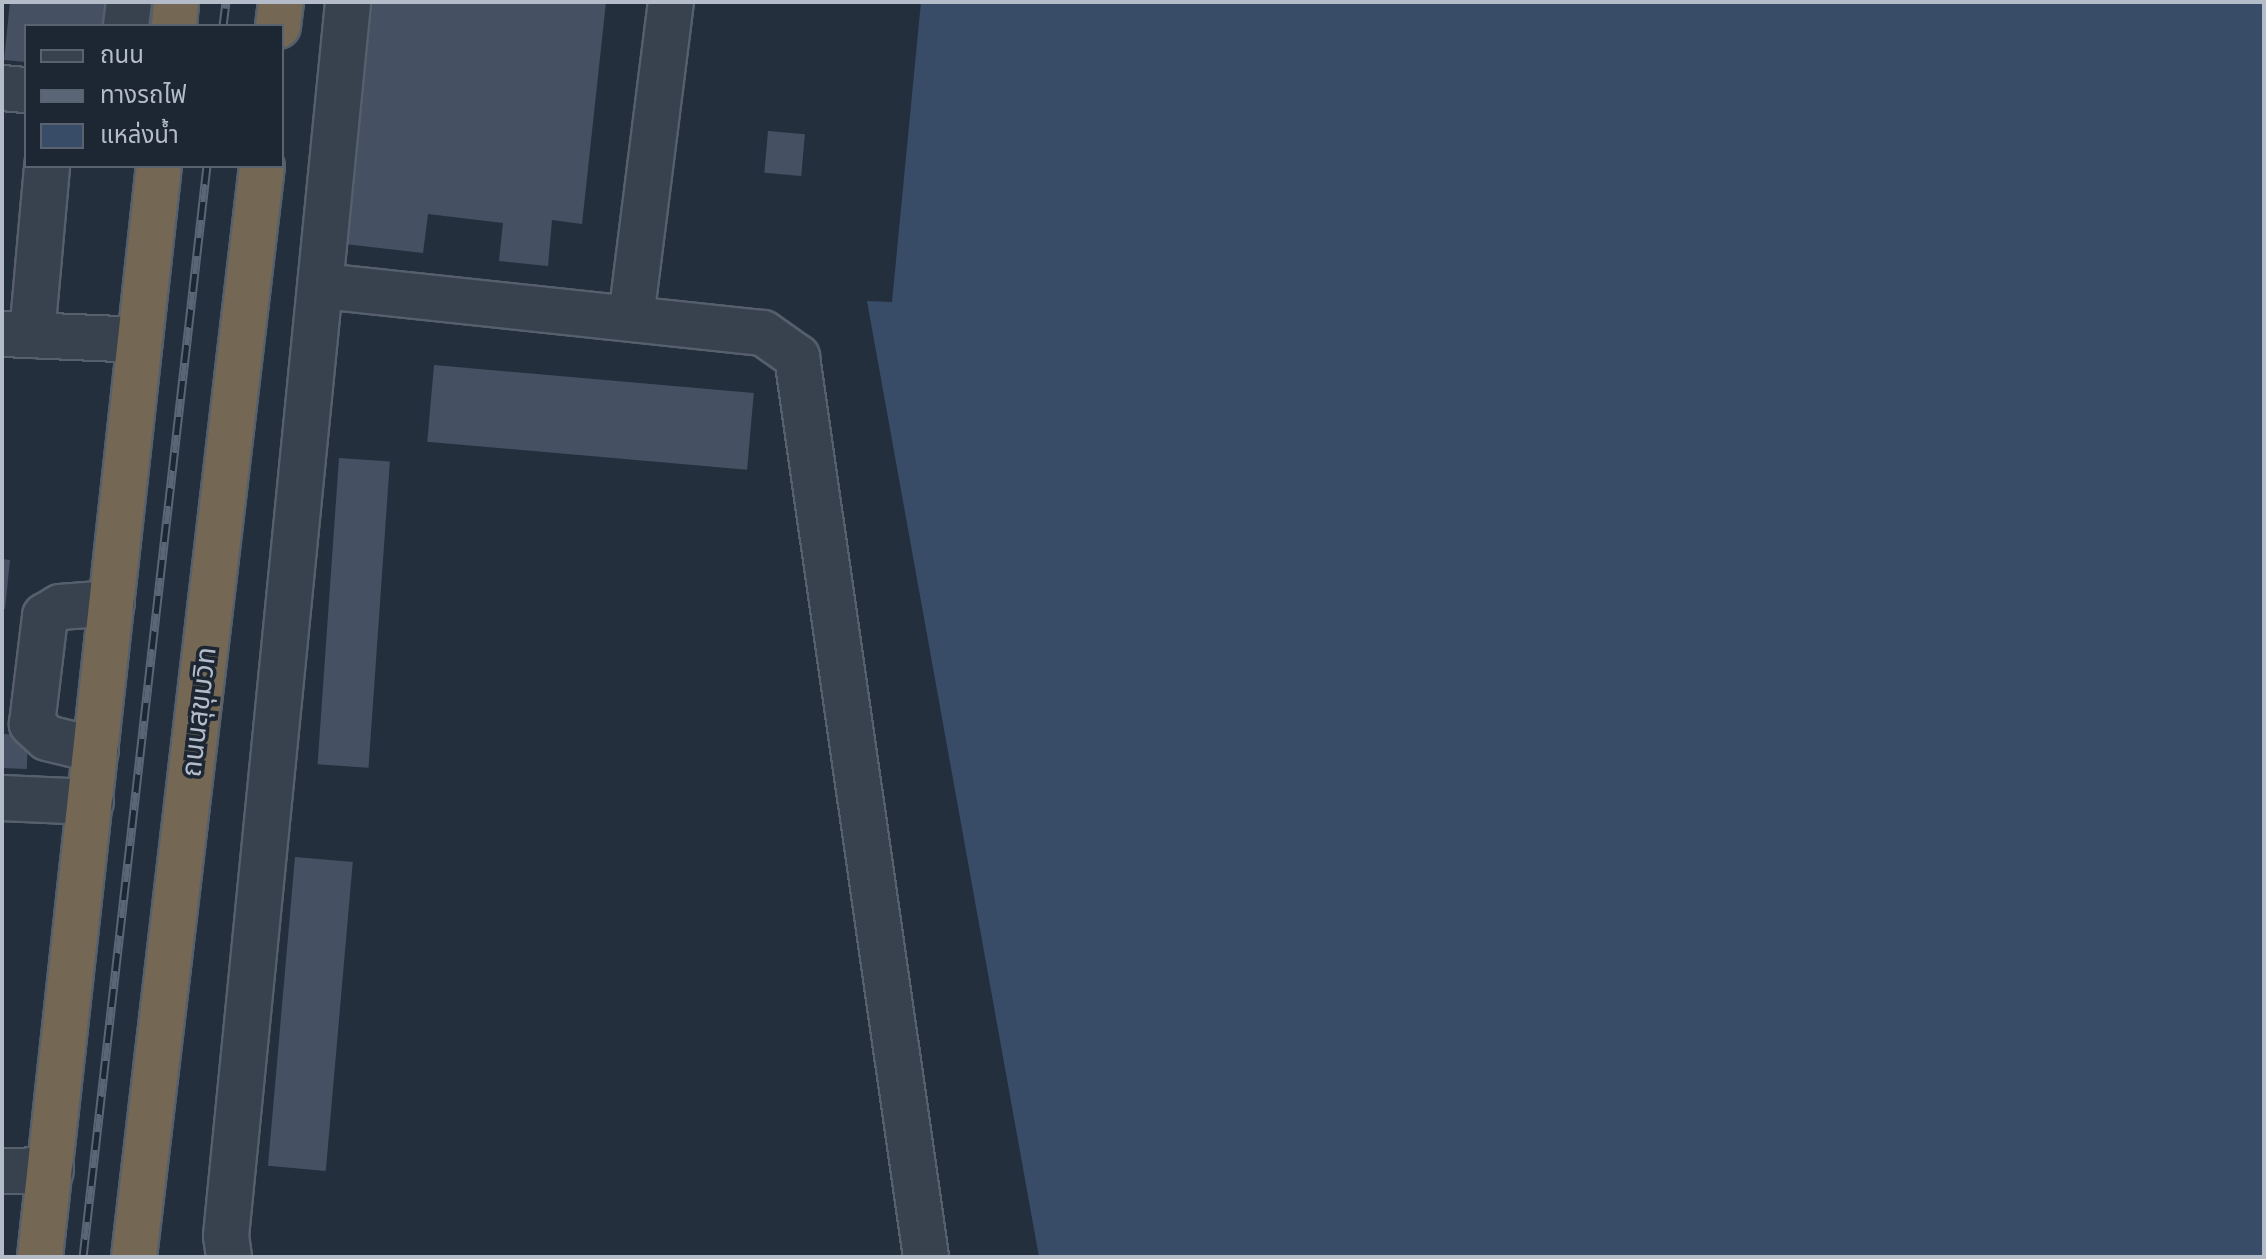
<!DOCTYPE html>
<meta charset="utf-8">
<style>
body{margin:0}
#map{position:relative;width:2266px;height:1259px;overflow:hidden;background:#242f3e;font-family:Montserrat,"Noto Sans Thai",sans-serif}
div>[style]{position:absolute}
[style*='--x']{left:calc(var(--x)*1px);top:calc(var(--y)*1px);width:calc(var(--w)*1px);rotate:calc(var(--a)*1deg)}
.water>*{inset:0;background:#394c67}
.building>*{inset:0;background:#455162;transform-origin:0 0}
.roads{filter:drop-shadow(2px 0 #565f6c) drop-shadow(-2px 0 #565f6c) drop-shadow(0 2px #565f6c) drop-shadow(0 -2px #565f6c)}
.minor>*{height:44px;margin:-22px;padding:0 22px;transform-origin:22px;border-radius:22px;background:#38414e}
.highway>*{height:44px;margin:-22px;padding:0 22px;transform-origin:22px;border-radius:22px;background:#746855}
.rail>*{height:9px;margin-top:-4.5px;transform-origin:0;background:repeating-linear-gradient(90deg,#1d2633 0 18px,#5a6575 0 36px);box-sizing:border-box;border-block:2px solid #5a6575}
span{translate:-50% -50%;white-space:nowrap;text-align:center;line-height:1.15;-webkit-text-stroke:7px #1d2633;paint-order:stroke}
.street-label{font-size:28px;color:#b4bcc9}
.frame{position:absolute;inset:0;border:4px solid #b4bcc9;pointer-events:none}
.legend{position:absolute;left:24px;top:24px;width:260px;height:144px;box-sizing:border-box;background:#1d2633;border:2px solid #59626f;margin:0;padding:10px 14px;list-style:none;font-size:24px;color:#b4bcc9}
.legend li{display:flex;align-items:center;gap:16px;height:40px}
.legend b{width:40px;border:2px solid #59626f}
</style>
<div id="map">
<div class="water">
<div style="clip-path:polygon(921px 2px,2264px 2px,2264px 1257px,1039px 1257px,867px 301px,892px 302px)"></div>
</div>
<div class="building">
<div style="clip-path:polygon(10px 2px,112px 2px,109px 26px,26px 26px,26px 62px,4px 60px)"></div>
<div style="clip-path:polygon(371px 2px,606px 2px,582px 224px,552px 220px,548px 266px,499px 261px,503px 223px,428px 214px,423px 253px,345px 244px)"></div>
<div style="left:768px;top:131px;width:37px;height:42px;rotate:5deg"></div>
<div style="left:434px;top:365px;width:321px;height:77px;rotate:5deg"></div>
<div style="left:339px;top:458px;width:51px;height:307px;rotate:4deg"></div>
<div style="clip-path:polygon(2px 559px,10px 560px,5px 609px,2px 609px)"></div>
<div style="left:2px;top:734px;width:26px;height:34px;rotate:2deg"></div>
<div style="left:295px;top:857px;width:58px;height:310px;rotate:5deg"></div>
</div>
<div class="roads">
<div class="minor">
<div style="--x:126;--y:26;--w:24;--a:-83"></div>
<div style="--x:2;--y:88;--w:24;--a:5"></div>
<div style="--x:322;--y:286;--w:443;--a:6.1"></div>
<div style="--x:763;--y:333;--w:42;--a:35.2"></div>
<div style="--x:797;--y:357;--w:909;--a:81.84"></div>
<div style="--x:631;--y:318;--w:319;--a:-82.8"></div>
<div style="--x:4;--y:334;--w:136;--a:2.5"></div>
<div style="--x:32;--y:335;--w:170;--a:-84.9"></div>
<div style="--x:96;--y:750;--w:50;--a:-166.2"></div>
<div style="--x:47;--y:738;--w:21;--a:-137"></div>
<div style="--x:32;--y:724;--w:109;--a:-83.1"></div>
<div style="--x:45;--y:616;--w:17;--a:-31"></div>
<div style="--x:60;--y:607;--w:52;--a:-4.4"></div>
<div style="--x:2;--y:798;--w:89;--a:2.6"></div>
<div style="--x:2;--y:1171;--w:49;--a:-1.2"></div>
<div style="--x:229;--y:1257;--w:21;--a:-98"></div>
<div style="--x:226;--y:1236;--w:1240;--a:-84.35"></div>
</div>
<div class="highway">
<div style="--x:174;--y:26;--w:24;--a:-85"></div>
<div style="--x:278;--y:26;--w:24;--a:-83"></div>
<div style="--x:40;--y:1257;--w:1097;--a:-83.78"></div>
<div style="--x:134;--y:1257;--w:1098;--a:-83.31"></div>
</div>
</div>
<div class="rail">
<div style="--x:223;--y:26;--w:24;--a:-83"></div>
<div style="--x:83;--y:1257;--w:1098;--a:-83.52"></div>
</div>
<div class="street-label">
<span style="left:198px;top:712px;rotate:-83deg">ถนนสุขุมวิท</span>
</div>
<div class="frame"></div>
<ul class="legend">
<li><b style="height:10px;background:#38414e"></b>ถนน</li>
<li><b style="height:10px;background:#5a6575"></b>ทางรถไฟ</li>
<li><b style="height:22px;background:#394c67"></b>แหล่งน้ำ</li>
</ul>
</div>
